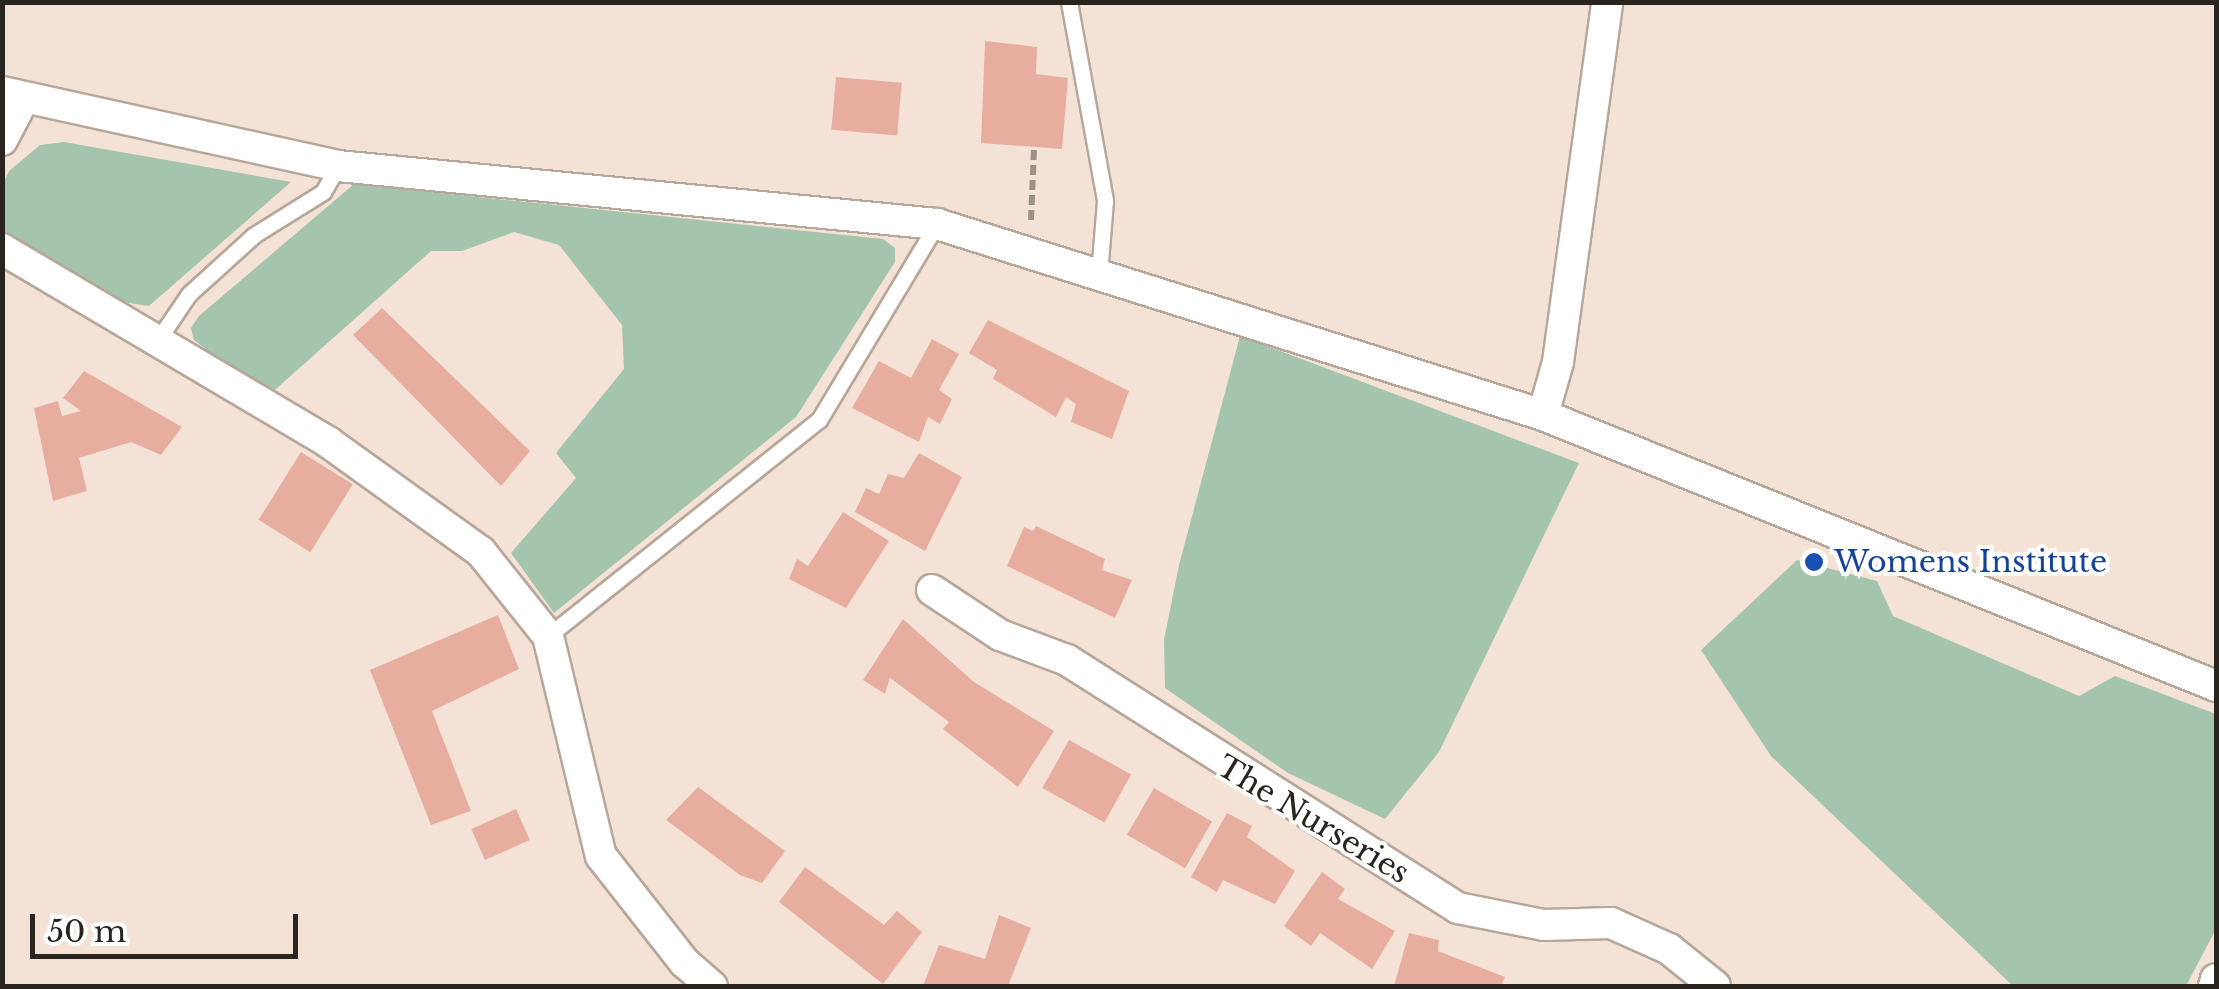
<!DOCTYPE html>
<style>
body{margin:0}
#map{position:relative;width:2219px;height:989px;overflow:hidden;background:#f4e2d6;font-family:"Libre Baskerville",serif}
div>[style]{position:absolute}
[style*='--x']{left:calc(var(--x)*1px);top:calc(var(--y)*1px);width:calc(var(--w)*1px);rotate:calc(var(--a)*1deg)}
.green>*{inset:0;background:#a5c4ad}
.building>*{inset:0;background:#e7ae9f;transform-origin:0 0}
.path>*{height:6px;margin-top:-3px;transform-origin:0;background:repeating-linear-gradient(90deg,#9c9087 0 10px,transparent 0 15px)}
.roads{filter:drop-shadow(2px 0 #b7a79b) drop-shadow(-2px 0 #b7a79b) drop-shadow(0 2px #b7a79b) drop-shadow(0 -2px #b7a79b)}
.service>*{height:15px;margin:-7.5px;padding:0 7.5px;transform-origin:7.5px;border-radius:7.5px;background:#fff}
.minor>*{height:30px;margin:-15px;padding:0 15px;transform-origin:15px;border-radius:15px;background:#fff}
.dots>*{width:28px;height:28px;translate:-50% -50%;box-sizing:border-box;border:5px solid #fff;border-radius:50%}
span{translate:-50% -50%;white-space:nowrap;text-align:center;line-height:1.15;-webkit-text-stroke:8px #fff;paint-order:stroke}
.transit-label{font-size:30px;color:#164399}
.left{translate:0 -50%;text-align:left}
.street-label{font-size:30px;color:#2a241f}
.frame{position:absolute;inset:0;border:5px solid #2a241f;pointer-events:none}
.scale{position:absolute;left:30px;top:914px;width:268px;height:45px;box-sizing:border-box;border:5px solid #2a241f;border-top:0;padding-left:12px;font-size:30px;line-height:35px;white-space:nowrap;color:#2a241f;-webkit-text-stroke:8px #fff;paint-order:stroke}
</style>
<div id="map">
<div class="green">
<div style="clip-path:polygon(64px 142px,291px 182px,149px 306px,109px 300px,10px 242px,3px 230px,3px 184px,9px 171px,40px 145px)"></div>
<div style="clip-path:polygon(354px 184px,883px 239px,895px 248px,895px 262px,796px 417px,554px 613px,511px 553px,576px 478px,556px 453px,624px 369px,622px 325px,559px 245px,514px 232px,462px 251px,431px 251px,268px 396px,194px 340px,191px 328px,199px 316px)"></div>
<div style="clip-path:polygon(1240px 336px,1579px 463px,1439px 752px,1385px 819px,1288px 773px,1165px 688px,1164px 640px,1179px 565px)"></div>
<div style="clip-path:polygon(1797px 560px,1877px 581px,1893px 616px,2079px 696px,2115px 676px,2216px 714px,2216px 929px,2186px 986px,2013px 986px,1771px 756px,1701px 650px)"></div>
</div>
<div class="building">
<div style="clip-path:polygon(985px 41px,1037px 47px,1036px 74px,1068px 78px,1062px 149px,981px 143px)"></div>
<div style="left:836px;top:77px;width:66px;height:53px;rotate:5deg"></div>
<div style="clip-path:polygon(382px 308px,530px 451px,501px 486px,353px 335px)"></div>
<div style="clip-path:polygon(988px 320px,1129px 391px,1112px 439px,1071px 422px,1076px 404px,1066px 397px,1056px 417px,993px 379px,997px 370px,969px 353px)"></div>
<div style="clip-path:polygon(932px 339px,959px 354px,939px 390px,952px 399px,940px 424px,928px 417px,919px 442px,852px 408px,879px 361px,911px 378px)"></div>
<div style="clip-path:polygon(84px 371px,182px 427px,161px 455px,131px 442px,79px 458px,87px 491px,53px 501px,34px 408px,58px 401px,62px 416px,81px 411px,63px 398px)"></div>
<div style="left:301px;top:452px;width:61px;height:80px;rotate:32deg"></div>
<div style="clip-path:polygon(919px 453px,962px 477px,925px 551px,855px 512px,866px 488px,879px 494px,888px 474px,904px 478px)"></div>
<div style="clip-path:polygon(843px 512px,889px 541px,846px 608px,789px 579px,797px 559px,808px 566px)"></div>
<div style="clip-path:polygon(1036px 526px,1105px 559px,1102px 570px,1132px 580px,1115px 618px,1007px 566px,1024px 527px,1033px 531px)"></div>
<div style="clip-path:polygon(498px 615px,519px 669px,432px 711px,471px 811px,431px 825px,370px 670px)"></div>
<div style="clip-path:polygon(903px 619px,974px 682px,1054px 731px,1018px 787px,943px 729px,949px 722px,890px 678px,885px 694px,863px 680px)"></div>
<div style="left:1069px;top:740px;width:71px;height:55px;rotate:29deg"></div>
<div style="clip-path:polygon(698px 787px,785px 851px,762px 883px,740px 875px,666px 820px)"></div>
<div style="left:1154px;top:788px;width:67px;height:54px;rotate:30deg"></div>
<div style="left:516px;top:809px;width:34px;height:49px;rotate:66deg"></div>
<div style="clip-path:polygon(1227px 813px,1252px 826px,1247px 837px,1295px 871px,1275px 904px,1223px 880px,1217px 892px,1191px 877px)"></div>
<div style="clip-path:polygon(805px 867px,884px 925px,897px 911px,922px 932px,883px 984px,779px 902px)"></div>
<div style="clip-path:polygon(1322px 872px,1345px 889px,1338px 899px,1395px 931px,1372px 969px,1320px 933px,1311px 946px,1284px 926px)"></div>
<div style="clip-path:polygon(999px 915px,1031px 928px,1008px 986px,923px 986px,939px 945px,985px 959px)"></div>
<div style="clip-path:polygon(1409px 933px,1439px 940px,1438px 951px,1505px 977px,1501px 986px,1394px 986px)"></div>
</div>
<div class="path">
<div style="--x:1031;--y:220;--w:73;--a:-87.6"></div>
</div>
<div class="roads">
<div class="service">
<div style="--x:1069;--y:2;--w:202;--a:79.7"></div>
<div style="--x:1105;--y:201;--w:73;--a:94.7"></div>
<div style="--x:155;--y:344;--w:60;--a:-55.8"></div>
<div style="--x:189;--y:294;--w:88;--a:-42.2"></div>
<div style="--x:254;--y:235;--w:81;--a:-31.9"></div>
<div style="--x:323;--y:192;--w:30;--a:-60"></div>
<div style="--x:548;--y:636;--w:347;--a:-38.6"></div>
<div style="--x:819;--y:420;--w:229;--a:-59"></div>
</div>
<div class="minor">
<div style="--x:2;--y:92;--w:344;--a:12.4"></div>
<div style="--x:338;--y:166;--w:602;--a:5.53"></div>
<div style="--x:937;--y:224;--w:635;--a:17.49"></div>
<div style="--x:1543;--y:415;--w:726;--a:21.93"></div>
<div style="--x:2;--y:140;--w:45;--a:-62.3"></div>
<div style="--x:2;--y:249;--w:379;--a:30.6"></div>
<div style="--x:328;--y:442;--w:188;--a:35.7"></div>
<div style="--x:481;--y:552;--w:107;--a:51.4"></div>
<div style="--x:548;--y:636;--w:226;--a:76.5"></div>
<div style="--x:601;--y:856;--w:135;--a:51.9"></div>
<div style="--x:684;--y:962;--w:37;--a:41"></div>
<div style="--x:1543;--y:415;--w:55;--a:-74.2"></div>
<div style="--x:1558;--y:362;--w:363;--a:-82.2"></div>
<div style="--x:932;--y:590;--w:82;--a:33.5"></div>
<div style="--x:1000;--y:635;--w:72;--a:20.5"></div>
<div style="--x:1067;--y:660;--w:463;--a:32.4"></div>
<div style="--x:1458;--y:908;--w:88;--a:11.2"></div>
<div style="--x:1544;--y:925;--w:67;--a:-1.7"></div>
<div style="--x:1611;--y:923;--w:64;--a:24.1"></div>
<div style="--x:1669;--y:949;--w:59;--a:38.8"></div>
<div style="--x:2214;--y:986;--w:7;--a:-74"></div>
</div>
</div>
<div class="dots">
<div style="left:1814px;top:562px;background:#1a4fb4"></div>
</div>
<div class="transit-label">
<span class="left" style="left:1834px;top:562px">Womens Institute</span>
</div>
<div class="street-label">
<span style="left:1313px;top:820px;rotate:31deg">The Nurseries</span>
</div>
<div class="frame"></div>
<div class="scale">50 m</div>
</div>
